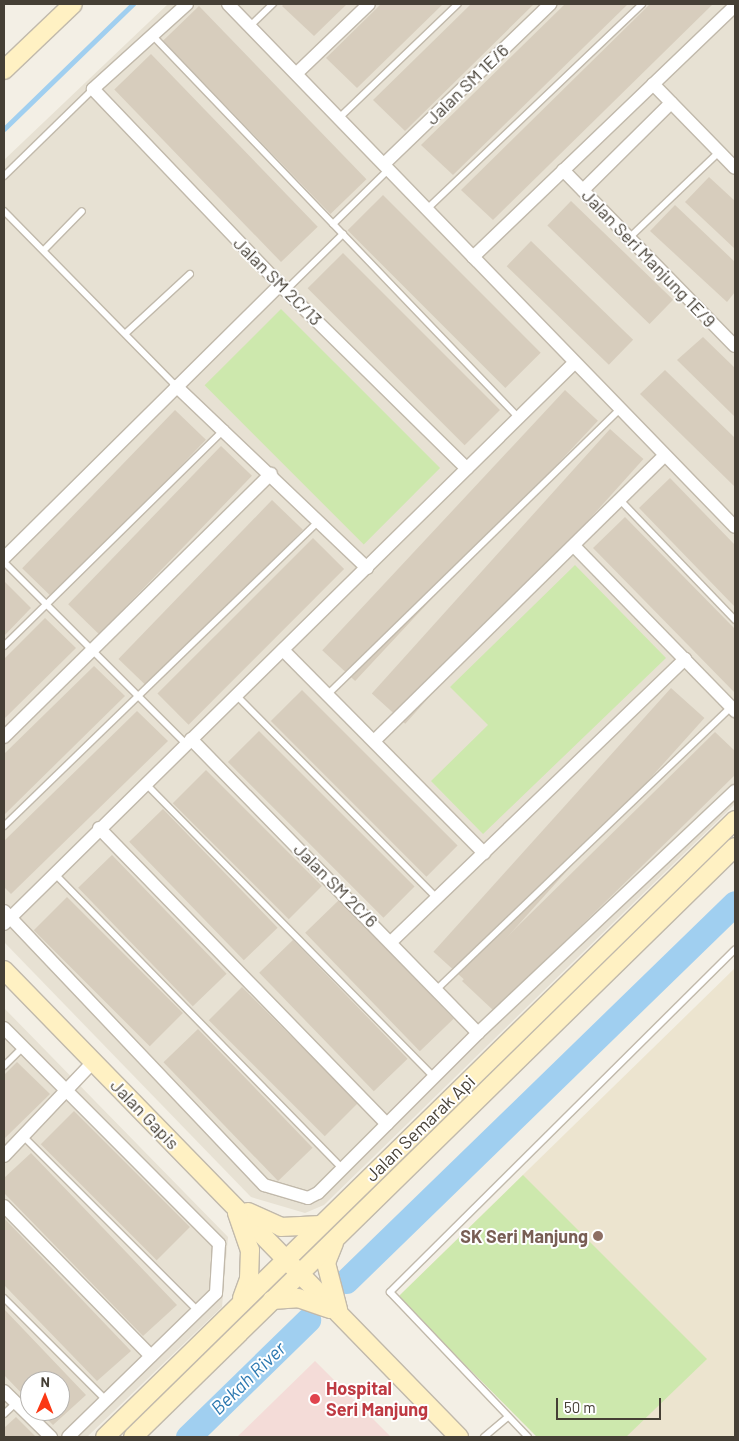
<!DOCTYPE html>
<style>
body{margin:0}
#map{position:relative;width:739px;height:1441px;overflow:hidden;background:#f3efe5;font-family:Barlow,sans-serif}
div>[style]{position:absolute}
[style*='--x']{left:calc(var(--x)*1px);top:calc(var(--y)*1px);width:calc(var(--w)*1px);rotate:calc(var(--a)*1deg)}
.residential>*{inset:0;background:#e7e1d3}
.education>*{inset:0;background:#ece4cf}
.medical>*{inset:0;background:#f4dcd8}
.green>*{inset:0;background:#cde8ad;transform-origin:0 0}
.stream>*{height:4.5px;margin:-2.25px;padding:0 2.25px;transform-origin:2.25px;border-radius:2.25px;background:#a0cff0}
.river>*{height:25px;margin:-12.5px;padding:0 12.5px;transform-origin:12.5px;border-radius:12.5px;background:#a0cff0}
.building>*{inset:0;background:#d7cdbd;transform-origin:0 0}
.roads{filter:drop-shadow(1px 0 #c1b9ab) drop-shadow(-1px 0 #c1b9ab) drop-shadow(0 1px #c1b9ab) drop-shadow(0 -1px #c1b9ab)}
.lane>*{height:6px;margin:-3px;padding:0 3px;transform-origin:3px;border-radius:3px;background:#fff}
.street>*{height:12px;margin:-6px;padding:0 6px;transform-origin:6px;border-radius:6px;background:#fff}
.secondary>*{height:18px;margin:-9px;padding:0 9px;transform-origin:9px;border-radius:9px;background:#fff1c3}
.dots>*{width:14px;height:14px;translate:-50% -50%;box-sizing:border-box;border:2px solid #fff;border-radius:50%}
span{translate:-50% -50%;white-space:nowrap;text-align:center;line-height:1.15;-webkit-text-stroke:4px #fff;paint-order:stroke}
.street-label{font-size:18px;color:#453f35}
.education-label{font-size:18px;color:#785e54;font-weight:700}
.right{translate:-100% -50%;text-align:right}
.health-label{font-size:18px;color:#be3a42;font-weight:700}
.left{translate:0 -50%;text-align:left}
.water-label{font-size:19px;color:#2d79b1;font-style:italic}
.frame{position:absolute;inset:0;border:5px solid #453f35;pointer-events:none}
.north{position:absolute;left:20px;top:1371px;width:50px;height:50px;box-sizing:border-box;background:#fff;border:1px solid #b5b2ae;border-radius:50%;rotate:1deg;font-size:14px;font-weight:700;line-height:20px;text-align:center;color:#453f35}
.north::after{content:'';display:block;margin:auto;width:18px;height:22px;background:#fb3814;clip-path:polygon(50% 0,100% 100%,50% 72%,0 100%)}
.scale{position:absolute;left:556px;top:1398px;width:105px;height:22px;box-sizing:border-box;border:2px solid #453f35;border-top:0;padding-left:6px;font-size:15px;line-height:18px;white-space:nowrap;color:#453f35;-webkit-text-stroke:4px #fff;paint-order:stroke}
</style>
<div id="map">
<div class="residential">
<div style="clip-path:polygon(168px 4px,735px 4px,735px 804px,324px 1205px,305px 1213px,251px 1197px,4px 942px,4px 160px)"></div>
<div style="clip-path:polygon(evenodd,4px 1008px,228px 1237px,222px 1307px,87px 1437px,4px 1437px,4px 1008px,30px 1381px,60px 1381px,60px 1411px,30px 1411px,30px 1381px)"></div>
</div>
<div class="education">
<div style="clip-path:polygon(735px 968px,735px 1437px,537px 1437px,398px 1297px)"></div>
</div>
<div class="medical">
<div style="clip-path:polygon(315px 1361px,391px 1437px,237px 1437px)"></div>
</div>
<div class="green">
<div style="left:281px;top:309px;width:225px;height:108px;rotate:45deg"></div>
<div style="clip-path:polygon(575px 565px,666px 658px,483px 834px,431px 781px,488px 725px,450px 687px)"></div>
<div style="clip-path:polygon(523px 1175px,707px 1359px,626px 1437px,537px 1437px,398px 1297px)"></div>
</div>
<div class="stream">
<div style="--x:4;--y:129;--w:180;--a:-44.1"></div>
</div>
<div class="river">
<div style="--x:346;--y:1281;--w:542;--a:-44.18"></div>
<div style="--x:188;--y:1437;--w:168;--a:-44.3"></div>
</div>
<div class="building">
<div style="clip-path:polygon(284px 4px,347px 4px,314px 36px,282px 6px)"></div>
<div style="clip-path:polygon(381px 4px,443px 4px,357px 88px,326px 58px)"></div>
<div style="clip-path:polygon(471px 4px,534px 4px,405px 131px,373px 100px)"></div>
<div style="clip-path:polygon(565px 4px,628px 4px,453px 175px,421px 145px)"></div>
<div style="clip-path:polygon(650px 4px,713px 4px,493px 220px,461px 190px)"></div>
<div style="left:199px;top:6px;width:241px;height:50px;rotate:46deg"></div>
<div style="left:151px;top:54px;width:240px;height:51px;rotate:46deg"></div>
<div style="clip-path:polygon(709px 177px,735px 201px,735px 249px,685px 202px)"></div>
<div style="left:383px;top:195px;width:223px;height:50px;rotate:45deg"></div>
<div style="left:571px;top:201px;width:142px;height:34px;rotate:44deg"></div>
<div style="clip-path:polygon(675px 205px,735px 262px,735px 292px,727px 302px,650px 231px)"></div>
<div style="left:531px;top:241px;width:142px;height:35px;rotate:44deg"></div>
<div style="left:343px;top:253px;width:222px;height:50px;rotate:45deg"></div>
<div style="clip-path:polygon(703px 337px,735px 368px,735px 417px,677px 360px)"></div>
<div style="clip-path:polygon(665px 370px,735px 438px,735px 487px,640px 394px)"></div>
<div style="left:565px;top:390px;width:45px;height:356px;rotate:43deg"></div>
<div style="left:175px;top:410px;width:43px;height:220px;rotate:44deg"></div>
<div style="left:610px;top:429px;width:45px;height:356px;rotate:42deg"></div>
<div style="left:221px;top:446px;width:43px;height:220px;rotate:44deg"></div>
<div style="clip-path:polygon(670px 478px,735px 545px,735px 607px,639px 508px)"></div>
<div style="left:272px;top:500px;width:43px;height:221px;rotate:44deg"></div>
<div style="clip-path:polygon(625px 517px,735px 629px,735px 693px,593px 548px)"></div>
<div style="left:313px;top:538px;width:44px;height:220px;rotate:45deg"></div>
<div style="clip-path:polygon(4px 581px,31px 608px,4px 636px)"></div>
<div style="clip-path:polygon(45px 618px,76px 648px,4px 719px,4px 659px)"></div>
<div style="clip-path:polygon(94px 666px,125px 696px,4px 815px,4px 754px)"></div>
<div style="left:671px;top:688px;width:45px;height:355px;rotate:42deg"></div>
<div style="left:302px;top:690px;width:220px;height:44px;rotate:45deg"></div>
<div style="clip-path:polygon(137px 711px,168px 741px,11px 894px,4px 887px,4px 841px)"></div>
<div style="left:259px;top:731px;width:220px;height:44px;rotate:45deg"></div>
<div style="clip-path:polygon(715px 732px,735px 751px,735px 775px,494px 1011px,462px 981px)"></div>
<div style="left:206px;top:770px;width:164px;height:47px;rotate:45deg"></div>
<div style="left:163px;top:809px;width:165px;height:47px;rotate:46deg"></div>
<div style="left:112px;top:855px;width:165px;height:47px;rotate:46deg"></div>
<div style="left:67px;top:897px;width:164px;height:47px;rotate:45deg"></div>
<div style="left:339px;top:900px;width:165px;height:47px;rotate:46deg"></div>
<div style="left:293px;top:940px;width:165px;height:47px;rotate:46deg"></div>
<div style="left:242px;top:987px;width:164px;height:47px;rotate:45deg"></div>
<div style="left:198px;top:1029px;width:165px;height:48px;rotate:46deg"></div>
<div style="clip-path:polygon(17px 1062px,50px 1094px,4px 1139px,4px 1075px)"></div>
<div style="left:74px;top:1111px;width:164px;height:47px;rotate:45deg"></div>
<div style="clip-path:polygon(31px 1153px,177px 1305px,143px 1336px,4px 1193px,4px 1178px)"></div>
<div style="clip-path:polygon(4px 1218px,131px 1351px,97px 1381px,4px 1285px)"></div>
<div style="clip-path:polygon(4px 1309px,86px 1395px,53px 1425px,39px 1411px,60px 1411px,60px 1381px,30px 1381px,30px 1402px,4px 1375px)"></div>
<div style="clip-path:polygon(16px 1417px,36px 1437px,4px 1437px,4px 1428px)"></div>
</div>
<div class="roads">
<div class="lane">
<div style="--x:250;--y:26;--w:32;--a:-44"></div>
<div style="--x:153;--y:36;--w:529;--a:46.23"></div>
<div style="--x:340;--y:117;--w:163;--a:-43.8"></div>
<div style="--x:4;--y:176;--w:124;--a:-44.3"></div>
<div style="--x:427;--y:209;--w:297;--a:-43.6"></div>
<div style="--x:4;--y:211;--w:245;--a:45.5"></div>
<div style="--x:333;--y:224;--w:78;--a:-44.5"></div>
<div style="--x:629;--y:238;--w:124;--a:-43.7"></div>
<div style="--x:44;--y:250;--w:54;--a:-45.7"></div>
<div style="--x:286;--y:290;--w:80;--a:-44.5"></div>
<div style="--x:126;--y:333;--w:87;--a:-42.7"></div>
<div style="--x:620;--y:500;--w:166;--a:46.2"></div>
<div style="--x:4;--y:562;--w:257;--a:45"></div>
<div style="--x:4;--y:646;--w:310;--a:-44.5"></div>
<div style="--x:236;--y:695;--w:286;--a:45.3"></div>
<div style="--x:327;--y:695;--w:408;--a:-44.3"></div>
<div style="--x:145;--y:783;--w:412;--a:45.5"></div>
<div style="--x:4;--y:826;--w:438;--a:-44.1"></div>
<div style="--x:54;--y:873;--w:414;--a:45.7"></div>
<div style="--x:437;--y:989;--w:407;--a:-43.8"></div>
<div style="--x:4;--y:1066;--w:27;--a:-45"></div>
<div style="--x:23;--y:1136;--w:247;--a:45"></div>
<div style="--x:4;--y:1298;--w:144;--a:45"></div>
<div style="--x:4;--y:1414;--w:16;--a:-43"></div>
<div style="--x:484;--y:1437;--w:31;--a:-40"></div>
<div style="--x:528;--y:1437;--w:200;--a:-133.6"></div>
<div style="--x:390;--y:1292;--w:486;--a:-44.8"></div>
</div>
<div class="street">
<div style="--x:187;--y:4;--w:127;--a:137.9"></div>
<div style="--x:93;--y:89;--w:271;--a:46.3"></div>
<div style="--x:280;--y:285;--w:262;--a:44.5"></div>
<div style="--x:228;--y:4;--w:728;--a:45.89"></div>
<div style="--x:298;--y:72;--w:98;--a:-43.8"></div>
<div style="--x:653;--y:84;--w:117;--a:45.7"></div>
<div style="--x:384;--y:164;--w:231;--a:-43.9"></div>
<div style="--x:563;--y:170;--w:246;--a:45.7"></div>
<div style="--x:583;--y:190;--w:124;--a:-44.7"></div>
<div style="--x:473;--y:257;--w:363;--a:-43.8"></div>
<div style="--x:176;--y:386;--w:264;--a:43.6"></div>
<div style="--x:574;--y:546;--w:231;--a:45.7"></div>
<div style="--x:4;--y:558;--w:388;--a:-44.7"></div>
<div style="--x:283;--y:650;--w:286;--a:45.3"></div>
<div style="--x:4;--y:737;--w:375;--a:-44.6"></div>
<div style="--x:191;--y:739;--w:411;--a:45.7"></div>
<div style="--x:374;--y:741;--w:407;--a:-44.5"></div>
<div style="--x:99;--y:828;--w:413;--a:45.8"></div>
<div style="--x:4;--y:911;--w:378;--a:46.5"></div>
<div style="--x:264;--y:1185;--w:46;--a:16.5"></div>
<div style="--x:308;--y:1198;--w:11;--a:-27"></div>
<div style="--x:318;--y:1193;--w:226;--a:-45"></div>
<div style="--x:478;--y:1033;--w:353;--a:-43.3"></div>
<div style="--x:4;--y:924;--w:800;--a:-44.54"></div>
<div style="--x:392;--y:941;--w:407;--a:-43.9"></div>
<div style="--x:4;--y:1028;--w:305;--a:45.1"></div>
<div style="--x:219;--y:1244;--w:49;--a:93.5"></div>
<div style="--x:216;--y:1293;--w:206;--a:135.8"></div>
<div style="--x:4;--y:1156;--w:131;--a:-46.5"></div>
<div style="--x:4;--y:1206;--w:210;--a:45.6"></div>
<div style="--x:4;--y:1391;--w:66;--a:44.4"></div>
</div>
<div class="secondary">
<div style="--x:4;--y:70;--w:95;--a:-43.7"></div>
<div style="--x:4;--y:970;--w:652;--a:45.75"></div>
<div style="--x:248;--y:1212;--w:36;--a:24"></div>
<div style="--x:281;--y:1227;--w:40;--a:-2.9"></div>
<div style="--x:237;--y:1213;--w:39;--a:71"></div>
<div style="--x:250;--y:1250;--w:29;--a:92"></div>
<div style="--x:249;--y:1279;--w:20;--a:110"></div>
<div style="--x:334;--y:1243;--w:22;--a:112"></div>
<div style="--x:326;--y:1263;--w:48;--a:75.4"></div>
<div style="--x:272;--y:1300;--w:26;--a:-4"></div>
<div style="--x:298;--y:1298;--w:34;--a:19"></div>
<div style="--x:105;--y:1437;--w:882;--a:-44.4"></div>
<div style="--x:133;--y:1437;--w:843;--a:-44.42"></div>
</div>
</div>
<div class="dots">
<div style="left:598px;top:1236px;background:#8d6e63"></div>
<div style="left:315px;top:1399px;background:#e0444e"></div>
</div>
<div class="street-label">
<span style="left:467px;top:84px;rotate:-44deg">Jalan SM 1E/6</span>
<span style="left:649px;top:258px;rotate:46deg">Jalan Seri Manjung 1E/9</span>
<span style="left:278px;top:281px;rotate:45deg">Jalan SM 2C/13</span>
<span style="left:336px;top:885px;rotate:45deg">Jalan SM 2C/6</span>
<span style="left:145px;top:1114px;rotate:46deg">Jalan Gapis</span>
<span style="left:420px;top:1128px;rotate:-44deg">Jalan Semarak Api</span>
</div>
<div class="education-label">
<span class="right" style="left:588px;top:1236px">SK Seri Manjung</span>
</div>
<div class="health-label">
<span class="left" style="left:326px;top:1399px">Hospital<br>Seri Manjung</span>
</div>
<div class="water-label">
<span style="left:248px;top:1378px;rotate:-44deg">Bekah River</span>
</div>
<div class="frame"></div>
<div class="north">N</div>
<div class="scale">50 m</div>
</div>
